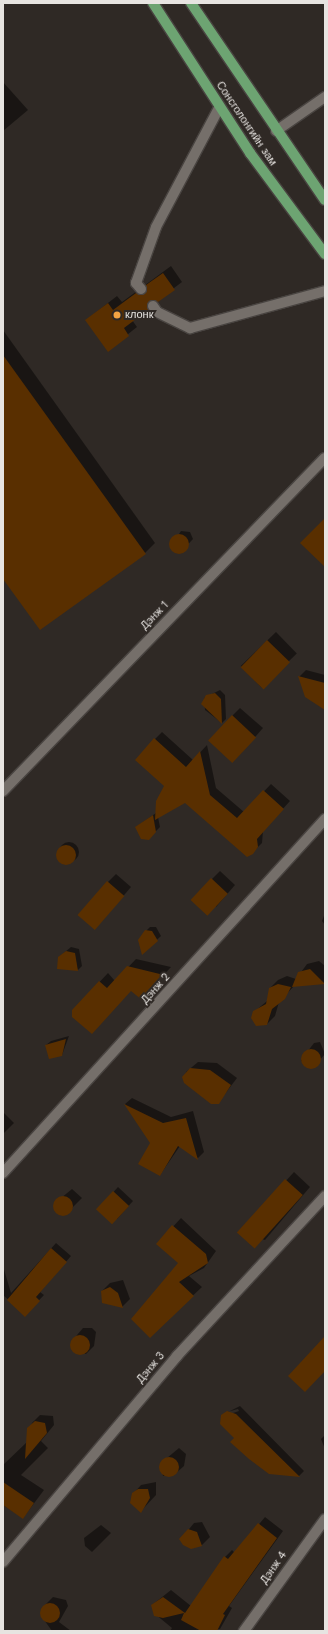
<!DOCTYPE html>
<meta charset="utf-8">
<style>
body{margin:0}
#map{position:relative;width:328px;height:1634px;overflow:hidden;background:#2f2925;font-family:"Work Sans",sans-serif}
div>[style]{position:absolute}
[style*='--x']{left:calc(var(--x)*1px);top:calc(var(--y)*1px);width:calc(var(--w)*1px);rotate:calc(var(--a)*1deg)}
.shadow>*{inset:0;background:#0007;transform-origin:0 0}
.round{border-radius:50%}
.building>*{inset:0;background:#592f00;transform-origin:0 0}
.roads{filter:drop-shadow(1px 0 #494441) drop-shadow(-1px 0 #494441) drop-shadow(0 1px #494441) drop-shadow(0 -1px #494441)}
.service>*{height:10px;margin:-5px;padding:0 5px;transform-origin:5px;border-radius:5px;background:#756f6a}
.minor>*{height:10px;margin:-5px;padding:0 5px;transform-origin:5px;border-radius:5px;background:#756f6a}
.primary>*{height:10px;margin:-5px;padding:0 5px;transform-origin:5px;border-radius:5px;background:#6da472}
.dots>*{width:11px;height:11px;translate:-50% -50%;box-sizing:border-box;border:2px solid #2f2925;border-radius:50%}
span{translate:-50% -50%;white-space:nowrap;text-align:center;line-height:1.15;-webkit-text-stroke:4px #2f2925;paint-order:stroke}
.street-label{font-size:11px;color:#e7e4e1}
.poi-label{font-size:11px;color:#e7e4e1}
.left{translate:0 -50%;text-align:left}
.frame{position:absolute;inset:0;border:4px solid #e7e4e1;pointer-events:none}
</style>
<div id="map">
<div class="shadow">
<div style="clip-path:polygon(3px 82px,28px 110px,3px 131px)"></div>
<div style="clip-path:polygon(171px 266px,182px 282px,149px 307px,151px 296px,132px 320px,137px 327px,108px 350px,86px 320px,117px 296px,122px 302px)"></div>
<div style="clip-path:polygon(3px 330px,155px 543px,145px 553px,3px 577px)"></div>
<div style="clip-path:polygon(181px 531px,190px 532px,193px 539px,180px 553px,170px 547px)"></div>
<div style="left:276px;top:632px;width:30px;height:49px;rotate:46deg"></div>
<div style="clip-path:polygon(306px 670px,325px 675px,325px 709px,299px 677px)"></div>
<div style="clip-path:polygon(220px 690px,225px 695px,226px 719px,222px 723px,205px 710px,204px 698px)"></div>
<div style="clip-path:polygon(240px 708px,263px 728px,241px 753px,232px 716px)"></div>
<div style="clip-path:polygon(162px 732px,193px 760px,207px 745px,216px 788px,244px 812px,271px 784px,290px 801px,263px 831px,262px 843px,254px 851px,185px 802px,158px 817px,160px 827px,153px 834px,136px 827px,156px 813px,165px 786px,155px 739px)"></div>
<div class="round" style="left:59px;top:842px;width:20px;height:20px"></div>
<div style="clip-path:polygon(220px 871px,235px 885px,216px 907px,212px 879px)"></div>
<div style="clip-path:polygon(116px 874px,131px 887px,102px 921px,108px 882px)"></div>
<div style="clip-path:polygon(325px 913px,325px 925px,322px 921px)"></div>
<div style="clip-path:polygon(150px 927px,156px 927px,161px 936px,143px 953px,146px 931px)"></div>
<div style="clip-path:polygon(71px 947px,79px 949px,82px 966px,78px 970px,59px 957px)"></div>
<div style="clip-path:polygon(136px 959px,171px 967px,142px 999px,132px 990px,73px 1010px,108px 973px,115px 981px)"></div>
<div style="clip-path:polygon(319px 961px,325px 966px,325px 983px,295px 985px,279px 1002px,275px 1016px,267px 1024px,254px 1012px,267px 1001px,270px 988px,278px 980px,287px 976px,296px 979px,307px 964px)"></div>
<div style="clip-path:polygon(69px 1036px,62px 1055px,46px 1045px,51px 1041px)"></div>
<div style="clip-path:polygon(320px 1042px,325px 1054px,313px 1068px,306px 1067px,301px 1060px,314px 1043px)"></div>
<div style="clip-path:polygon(198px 1062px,217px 1063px,237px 1078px,218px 1103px,185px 1083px,186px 1072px)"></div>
<div style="clip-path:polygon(132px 1098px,171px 1117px,193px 1111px,204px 1152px,198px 1158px,180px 1146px,160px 1175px,151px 1142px,125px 1104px)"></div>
<div style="clip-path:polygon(3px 1112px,14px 1123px,3px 1134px)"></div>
<div style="clip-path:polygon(294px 1172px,310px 1187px,265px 1240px,239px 1232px)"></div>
<div style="clip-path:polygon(118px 1187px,133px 1201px,117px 1219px,98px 1209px)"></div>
<div style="clip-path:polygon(72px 1189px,82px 1198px,66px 1214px,59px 1214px,55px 1203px)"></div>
<div style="clip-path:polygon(181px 1218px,216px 1251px,204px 1268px,189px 1276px,202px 1287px,150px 1336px,179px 1263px,157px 1244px)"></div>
<div style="clip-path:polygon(56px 1243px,71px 1256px,40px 1292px,44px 1295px,25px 1315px,3px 1295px,3px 1266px,11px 1293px)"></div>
<div style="clip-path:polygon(123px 1280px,130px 1299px,122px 1307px,102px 1302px,102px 1291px,110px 1283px)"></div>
<div style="clip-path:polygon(83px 1328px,92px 1328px,96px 1332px,94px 1346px,86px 1354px,72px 1350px,71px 1342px)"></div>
<div style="clip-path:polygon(evenodd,240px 1406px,304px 1471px,299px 1476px,269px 1473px,235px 1438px,222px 1415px,240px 1406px,238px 1409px,239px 1411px,227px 1415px,227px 1412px,238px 1409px)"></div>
<div style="clip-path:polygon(40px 1415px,53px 1416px,54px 1425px,41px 1441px,48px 1448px,21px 1475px,44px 1490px,23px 1518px,3px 1505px,3px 1465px,27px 1442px,32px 1423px)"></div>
<div style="clip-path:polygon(325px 1435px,325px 1449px,321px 1439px)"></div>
<div style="clip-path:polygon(179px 1448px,186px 1454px,184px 1466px,175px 1474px,163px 1476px,161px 1463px)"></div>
<div style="clip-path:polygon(156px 1482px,156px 1495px,141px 1511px,133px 1494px,141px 1485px)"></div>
<div style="clip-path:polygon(265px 1517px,283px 1531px,229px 1606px,232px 1608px,220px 1629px,170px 1631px,172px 1628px,155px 1614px,152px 1605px,171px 1590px,191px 1606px,225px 1557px,232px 1550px,235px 1553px)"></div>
<div style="clip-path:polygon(202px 1522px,210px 1537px,202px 1545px,188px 1547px,181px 1539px,194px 1523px)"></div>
<div style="clip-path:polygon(101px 1525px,111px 1533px,92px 1552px,85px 1546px,84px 1538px)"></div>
<div style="clip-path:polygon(53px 1597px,66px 1600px,68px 1606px,59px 1622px,71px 1631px,52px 1631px,42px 1617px,45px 1605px)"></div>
</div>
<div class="building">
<div style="clip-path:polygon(163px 273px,175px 290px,158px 302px,149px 301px,148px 310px,124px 328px,129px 336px,108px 352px,85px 320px,108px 303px,113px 310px,136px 293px,145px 294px,146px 285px)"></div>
<div style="clip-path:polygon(3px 355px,146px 554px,40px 630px,3px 579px)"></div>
<div style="clip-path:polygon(325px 518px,325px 567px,300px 543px)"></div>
<div class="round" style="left:169px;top:534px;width:20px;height:20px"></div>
<div style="left:267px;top:640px;width:32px;height:38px;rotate:44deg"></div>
<div style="clip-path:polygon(298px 676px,325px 683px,325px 710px,305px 697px)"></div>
<div style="clip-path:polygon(215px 693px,221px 699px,222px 724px,201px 704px,206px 695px)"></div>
<div style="left:232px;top:715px;width:33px;height:35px;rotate:43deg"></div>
<div style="clip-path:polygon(154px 738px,186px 767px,200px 751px,210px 795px,237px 818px,263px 790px,284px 809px,257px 839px,258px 847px,253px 854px,247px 857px,185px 803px,155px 820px,156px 801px,164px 786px,135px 760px)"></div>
<div style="clip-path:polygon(153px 815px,156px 832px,149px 840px,141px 839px,135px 827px)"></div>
<div class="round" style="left:56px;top:845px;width:20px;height:20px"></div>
<div style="left:211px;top:878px;width:23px;height:30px;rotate:43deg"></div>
<div style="left:107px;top:881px;width:23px;height:45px;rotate:41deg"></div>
<div style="clip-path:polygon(145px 930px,152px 931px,158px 941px,142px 955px,138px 940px)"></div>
<div style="clip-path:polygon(66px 951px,75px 953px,78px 971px,57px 969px,58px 957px)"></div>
<div style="clip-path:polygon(127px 966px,164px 975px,142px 1000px,131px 991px,92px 1034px,72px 1017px,72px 1010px,99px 981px,107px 988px)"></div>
<div style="clip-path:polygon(310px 969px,325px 984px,292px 987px,298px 972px)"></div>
<div style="clip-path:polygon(278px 984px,291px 987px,285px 999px,272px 1009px,267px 1025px,256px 1026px,251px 1018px,253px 1011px,266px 1004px,269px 988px)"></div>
<div style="clip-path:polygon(66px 1039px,62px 1056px,49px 1059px,45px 1045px)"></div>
<div class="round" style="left:301px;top:1049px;width:20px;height:20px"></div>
<div style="clip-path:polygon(190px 1068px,210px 1070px,231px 1085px,219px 1104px,211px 1104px,184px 1083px,182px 1077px)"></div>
<div style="clip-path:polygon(124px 1104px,163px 1123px,186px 1118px,198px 1160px,178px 1146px,160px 1176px,138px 1164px,150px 1143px)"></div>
<div style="left:285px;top:1179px;width:24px;height:72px;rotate:42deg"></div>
<div style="left:113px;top:1191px;width:22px;height:25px;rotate:43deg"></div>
<div class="round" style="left:53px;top:1196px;width:20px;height:20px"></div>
<div style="clip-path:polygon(172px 1225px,206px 1254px,208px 1263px,179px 1282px,194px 1296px,150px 1338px,131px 1319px,178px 1263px,156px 1244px)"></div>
<div style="clip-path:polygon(51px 1248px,67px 1262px,36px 1297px,40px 1301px,25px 1317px,7px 1300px)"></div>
<div style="clip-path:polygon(110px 1287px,118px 1293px,123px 1308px,102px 1303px,101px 1291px)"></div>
<div class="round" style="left:70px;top:1335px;width:20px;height:20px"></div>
<div style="clip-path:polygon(325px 1336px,325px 1371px,305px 1392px,288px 1376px)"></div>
<div style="clip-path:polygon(227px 1411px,236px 1414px,300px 1477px,269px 1474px,249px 1459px,230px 1442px,234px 1438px,220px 1424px,221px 1415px)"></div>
<div style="clip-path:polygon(35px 1421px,45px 1423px,47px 1433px,25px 1459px,27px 1428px)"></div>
<div class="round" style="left:159px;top:1457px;width:20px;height:20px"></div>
<div style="clip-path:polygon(3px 1482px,34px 1503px,23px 1519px,3px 1505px)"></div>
<div style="clip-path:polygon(138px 1489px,148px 1489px,150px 1498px,141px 1513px,130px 1503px,132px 1493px)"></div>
<div style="clip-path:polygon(258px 1523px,277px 1538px,223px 1614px,225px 1615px,217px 1631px,201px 1631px,181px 1620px,184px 1613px,163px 1618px,154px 1616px,151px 1605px,163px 1597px,185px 1613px,224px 1556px,228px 1559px)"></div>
<div style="clip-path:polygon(188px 1529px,197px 1532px,202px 1546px,191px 1549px,183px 1545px,179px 1539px)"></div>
<div class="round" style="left:40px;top:1603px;width:20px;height:20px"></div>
</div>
<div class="roads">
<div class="service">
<div style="--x:141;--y:289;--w:8;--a:-130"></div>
<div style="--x:136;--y:283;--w:59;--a:-70.3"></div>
<div style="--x:156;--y:227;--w:135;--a:-62.1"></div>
<div style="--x:153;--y:306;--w:7;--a:56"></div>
<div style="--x:157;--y:312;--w:37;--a:26"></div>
<div style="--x:190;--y:328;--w:140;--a:-15.3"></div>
</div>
<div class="minor">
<div style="--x:276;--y:131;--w:60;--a:-34.8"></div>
<div style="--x:3;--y:791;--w:463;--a:-46"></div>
<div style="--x:3;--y:1173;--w:479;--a:-47.7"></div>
<div style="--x:3;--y:1562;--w:270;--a:-49.8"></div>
<div style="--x:177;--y:1356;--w:218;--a:-47.2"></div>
<div style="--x:244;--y:1631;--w:138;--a:-54.1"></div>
</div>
<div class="primary">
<div style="--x:153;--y:3;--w:179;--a:57.1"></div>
<div style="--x:250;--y:153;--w:126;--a:53.4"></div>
<div style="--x:191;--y:3;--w:238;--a:55.8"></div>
</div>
</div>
<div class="dots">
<div style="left:117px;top:315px;background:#f3a443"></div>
</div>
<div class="street-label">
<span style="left:246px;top:124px;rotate:56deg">Сонсголонгийн зам</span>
<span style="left:155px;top:616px;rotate:-46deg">Дэнж 1</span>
<span style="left:156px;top:989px;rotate:-48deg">Дэнж 2</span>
<span style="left:151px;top:1368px;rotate:-50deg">Дэнж 3</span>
<span style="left:274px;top:1568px;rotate:-55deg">Дэнж 4</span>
</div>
<div class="poi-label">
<span class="left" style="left:125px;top:315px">клонк</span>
</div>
<div class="frame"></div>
</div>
